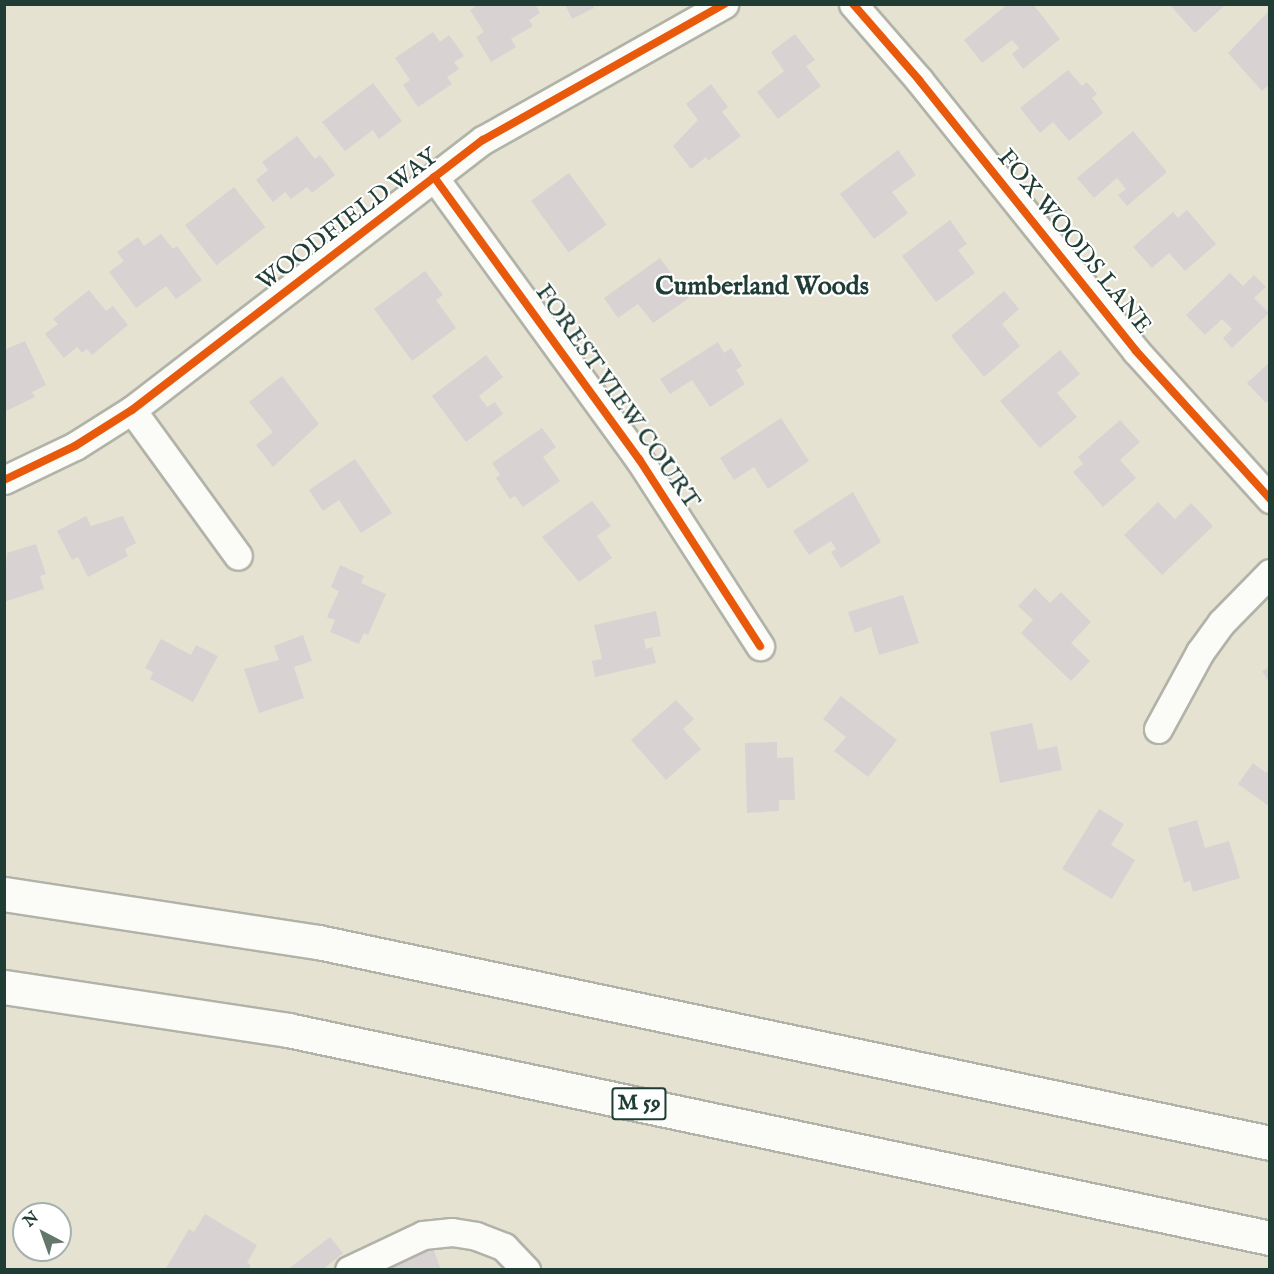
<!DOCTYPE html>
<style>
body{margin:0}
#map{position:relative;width:1274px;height:1274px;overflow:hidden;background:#e5e2d2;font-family:"IM FELL English",serif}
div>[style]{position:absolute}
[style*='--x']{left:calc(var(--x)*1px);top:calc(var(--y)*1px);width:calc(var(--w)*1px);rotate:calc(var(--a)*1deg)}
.building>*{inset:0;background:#d8d2d3;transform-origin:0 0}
.roads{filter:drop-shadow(2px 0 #b2b3a8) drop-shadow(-2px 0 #b2b3a8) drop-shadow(0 2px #b2b3a8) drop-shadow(0 -2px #b2b3a8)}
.minor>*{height:27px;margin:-13.5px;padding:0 13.5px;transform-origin:13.5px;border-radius:13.5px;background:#fbfbf8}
.motorway>*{height:33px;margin:-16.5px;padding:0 16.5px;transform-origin:16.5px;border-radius:16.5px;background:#fbfbf8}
.cycleway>*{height:8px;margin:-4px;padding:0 4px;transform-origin:4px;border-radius:4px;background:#e8590c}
span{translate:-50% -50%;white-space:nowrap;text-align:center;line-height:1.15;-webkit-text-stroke:4.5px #fff;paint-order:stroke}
.shield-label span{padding:2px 4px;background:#fff;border:2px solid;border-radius:4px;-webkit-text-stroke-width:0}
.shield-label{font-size:22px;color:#1f3d34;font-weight:700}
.street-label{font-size:24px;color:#1f3d34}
.neighbourhood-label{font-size:26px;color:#1f3d34;font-weight:700}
.frame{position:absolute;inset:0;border:6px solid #1f3d34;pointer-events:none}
.north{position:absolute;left:12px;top:1202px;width:60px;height:60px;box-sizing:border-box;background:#fff;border:2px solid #a5b1ae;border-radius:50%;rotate:319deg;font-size:16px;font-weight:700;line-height:24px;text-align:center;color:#1f3d34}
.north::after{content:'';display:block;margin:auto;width:21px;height:27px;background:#64776b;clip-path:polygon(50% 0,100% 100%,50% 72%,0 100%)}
</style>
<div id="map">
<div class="building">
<div style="clip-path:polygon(479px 4px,535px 4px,540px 13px,529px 20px,533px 26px,511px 39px,516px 47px,491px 62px,476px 37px,484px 32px,470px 10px)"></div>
<div style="clip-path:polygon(565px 4px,592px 4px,594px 8px,572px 19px)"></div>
<div style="clip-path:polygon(1008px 4px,1033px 4px,1060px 39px,1023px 69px,1012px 54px,1019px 48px,1012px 40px,982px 63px,964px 40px)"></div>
<div style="clip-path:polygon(1169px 4px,1226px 4px,1195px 33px)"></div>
<div style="clip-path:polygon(1268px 12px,1270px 84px,1262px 91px,1228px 53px)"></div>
<div style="clip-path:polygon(433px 32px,440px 42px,449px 35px,464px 56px,454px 62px,459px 69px,447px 77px,452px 84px,418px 107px,403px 85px,410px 80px,395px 58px)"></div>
<div style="clip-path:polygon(795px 34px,815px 60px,806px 66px,821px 86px,778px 119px,757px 92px,784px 71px,771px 52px)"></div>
<div style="clip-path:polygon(1068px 70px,1082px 86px,1087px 82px,1097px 94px,1092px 98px,1103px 113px,1069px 141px,1053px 122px,1040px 133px,1020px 108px)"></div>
<div style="clip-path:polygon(373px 83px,402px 121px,379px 139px,373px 130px,345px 151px,322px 122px)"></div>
<div style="clip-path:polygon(711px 84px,728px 107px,722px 112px,741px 136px,708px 161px,706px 157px,691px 169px,673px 146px,698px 120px,686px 104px)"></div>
<div style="clip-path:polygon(1133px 131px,1167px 172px,1127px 206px,1118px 195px,1126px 189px,1117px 178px,1094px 198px,1077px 178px)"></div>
<div style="clip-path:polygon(297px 136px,315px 159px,320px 155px,335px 175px,312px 193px,307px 187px,291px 199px,285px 192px,273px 202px,256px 180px,268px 170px,262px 162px)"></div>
<div style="clip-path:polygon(898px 150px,916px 175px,892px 192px,908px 213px,874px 239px,840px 194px)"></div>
<div style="left:569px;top:173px;width:64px;height:47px;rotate:54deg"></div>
<div style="left:234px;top:187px;width:51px;height:62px;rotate:52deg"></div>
<div style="clip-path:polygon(1187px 210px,1216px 244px,1185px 271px,1169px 253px,1152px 268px,1133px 247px,1173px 212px,1178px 218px)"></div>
<div style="clip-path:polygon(950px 220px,967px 244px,958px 250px,975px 273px,936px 302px,902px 256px)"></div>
<div style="clip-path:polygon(161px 234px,173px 249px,177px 246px,202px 280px,176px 299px,166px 286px,136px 308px,109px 272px,124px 261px,117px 252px,138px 237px,144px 246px)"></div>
<div style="clip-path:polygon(660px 258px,689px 298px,653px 323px,638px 304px,618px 318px,604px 298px)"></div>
<div style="clip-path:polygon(425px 271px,443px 295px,436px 300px,456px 328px,412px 361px,374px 309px)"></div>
<div style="clip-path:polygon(1230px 273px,1243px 286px,1254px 275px,1266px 287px,1254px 298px,1269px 313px,1232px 348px,1223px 338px,1232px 329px,1222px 319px,1205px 335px,1186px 315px)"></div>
<div style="clip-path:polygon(89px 290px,106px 311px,113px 306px,128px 325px,92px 355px,87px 349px,82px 353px,77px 347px,64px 358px,45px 334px,58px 324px,53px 319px)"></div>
<div style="clip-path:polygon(1004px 291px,1019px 309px,1002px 324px,1020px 346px,984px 377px,951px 336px)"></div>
<div style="clip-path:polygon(25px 341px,46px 385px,32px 392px,35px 397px,4px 412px,4px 350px)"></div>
<div style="clip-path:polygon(718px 342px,724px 353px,731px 348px,742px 366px,736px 370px,745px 384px,710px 407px,692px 380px,670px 394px,660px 379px)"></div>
<div style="clip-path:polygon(1060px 350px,1080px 374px,1057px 393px,1077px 417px,1040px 448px,1000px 401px)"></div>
<div style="clip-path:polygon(486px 355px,503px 377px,479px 396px,487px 407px,495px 402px,503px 414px,466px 442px,432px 396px)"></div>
<div style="clip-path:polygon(1270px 362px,1270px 400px,1266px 403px,1247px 383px)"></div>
<div style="clip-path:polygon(282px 376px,319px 424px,273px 467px,256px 445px,273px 432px,249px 402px)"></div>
<div style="clip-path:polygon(781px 418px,809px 461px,768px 489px,754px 467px,734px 480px,720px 458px)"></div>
<div style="clip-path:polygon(1120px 420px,1140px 442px,1120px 460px,1136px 478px,1103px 507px,1073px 472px,1083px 464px,1078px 457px)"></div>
<div style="clip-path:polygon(542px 428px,556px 447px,543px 457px,560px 481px,523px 507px,515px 496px,510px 499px,496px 478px,500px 475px,492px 463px)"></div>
<div style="clip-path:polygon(355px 459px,392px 513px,361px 533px,339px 500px,323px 511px,309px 490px)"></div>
<div style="clip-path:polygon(853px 492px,881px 542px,841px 568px,831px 552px,836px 549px,831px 541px,809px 555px,793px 531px)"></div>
<div style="clip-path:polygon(592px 501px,611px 526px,597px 536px,612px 558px,579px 582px,542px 537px)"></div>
<div style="clip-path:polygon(1158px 502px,1175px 519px,1191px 503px,1213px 526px,1162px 575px,1124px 535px)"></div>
<div style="clip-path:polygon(86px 516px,91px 526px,123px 516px,136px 543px,125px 549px,128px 556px,88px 577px,78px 557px,72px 560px,57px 531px)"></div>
<div style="clip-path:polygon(36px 544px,46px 574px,40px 576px,44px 589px,4px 602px,7px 553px)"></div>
<div style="clip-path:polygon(340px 565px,364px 576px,361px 583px,386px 594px,368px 635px,364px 633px,359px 644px,330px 632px,335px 620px,327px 617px,339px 591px,331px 587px)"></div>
<div style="clip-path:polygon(1035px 588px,1050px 603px,1061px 592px,1091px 622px,1071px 643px,1090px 661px,1071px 681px,1021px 633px,1033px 620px,1018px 606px)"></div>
<div style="clip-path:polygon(903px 595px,919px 643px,879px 655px,871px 627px,855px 633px,848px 612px)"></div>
<div style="clip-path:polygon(656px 611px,661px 636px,644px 639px,646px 649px,652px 647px,656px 663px,595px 677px,592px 661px,602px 659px,594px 625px)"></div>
<div style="clip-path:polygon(303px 635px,312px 661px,294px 667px,304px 698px,259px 713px,244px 669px,279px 660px,274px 646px)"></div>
<div style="clip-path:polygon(161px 639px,191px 655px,196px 645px,218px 656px,193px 702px,150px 679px,153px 672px,145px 668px)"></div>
<div style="clip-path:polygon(1270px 667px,1270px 684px,1262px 671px)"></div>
<div style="clip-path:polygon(841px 696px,897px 740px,868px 777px,834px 751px,846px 737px,823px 719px)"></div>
<div style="clip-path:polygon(676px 700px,694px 719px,683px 729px,701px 749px,666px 780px,631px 740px)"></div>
<div style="clip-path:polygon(1032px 723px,1038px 750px,1057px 746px,1062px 770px,1000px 783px,990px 732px)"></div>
<div style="clip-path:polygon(777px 742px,777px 758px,793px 757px,795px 800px,779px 800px,779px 811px,747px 813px,745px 743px)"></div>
<div style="clip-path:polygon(1253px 763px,1266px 773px,1270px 767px,1270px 807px,1238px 784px)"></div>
<div style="clip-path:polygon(1099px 809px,1124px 824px,1111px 845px,1135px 860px,1112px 899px,1062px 869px)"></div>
<div style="clip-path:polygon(1197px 820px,1205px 848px,1229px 841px,1240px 878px,1193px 892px,1190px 881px,1184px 883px,1168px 828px)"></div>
<div style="clip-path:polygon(205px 1214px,257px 1245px,247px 1263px,251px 1265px,248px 1270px,165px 1270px,189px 1229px,194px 1232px)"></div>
<div style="clip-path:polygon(330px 1237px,343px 1253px,322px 1270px,287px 1270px)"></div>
<div style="clip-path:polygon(433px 1248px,441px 1270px,389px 1270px,387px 1266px)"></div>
</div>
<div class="roads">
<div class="minor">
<div style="--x:853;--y:4;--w:101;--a:49"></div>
<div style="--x:919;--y:80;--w:347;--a:51.3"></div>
<div style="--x:1136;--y:351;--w:200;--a:47.8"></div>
<div style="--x:434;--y:177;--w:349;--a:54"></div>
<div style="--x:639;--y:459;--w:223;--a:57.1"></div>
<div style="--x:132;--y:410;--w:180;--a:54"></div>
<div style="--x:4;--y:480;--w:79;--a:-25.6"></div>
<div style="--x:75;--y:446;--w:67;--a:-32.3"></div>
<div style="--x:132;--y:410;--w:443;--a:-37.6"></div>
<div style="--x:483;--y:140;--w:277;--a:-29.4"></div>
<div style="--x:1158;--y:729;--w:88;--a:-61.4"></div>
<div style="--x:1200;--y:652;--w:36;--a:-54"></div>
<div style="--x:1221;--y:623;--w:70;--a:-45.6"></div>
<div style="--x:349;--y:1270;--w:82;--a:-25.3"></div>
<div style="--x:423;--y:1235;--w:29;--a:-6"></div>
<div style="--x:452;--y:1232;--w:24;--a:9"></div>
<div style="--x:476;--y:1236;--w:30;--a:21"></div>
<div style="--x:504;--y:1247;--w:32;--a:46"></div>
</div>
<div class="motorway">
<div style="--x:4;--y:894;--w:318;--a:8.7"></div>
<div style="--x:318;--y:942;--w:973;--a:11.92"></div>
<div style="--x:4;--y:987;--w:287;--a:8.6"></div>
<div style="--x:288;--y:1030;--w:1004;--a:11.96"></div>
</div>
</div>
<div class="cycleway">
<div style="--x:853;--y:4;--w:101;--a:49"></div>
<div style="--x:919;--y:80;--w:347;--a:51.3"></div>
<div style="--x:1136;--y:351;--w:200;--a:47.8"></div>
<div style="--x:434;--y:177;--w:349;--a:54"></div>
<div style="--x:639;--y:459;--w:223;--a:57.1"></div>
<div style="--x:4;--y:480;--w:79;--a:-25.6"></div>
<div style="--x:75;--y:446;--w:67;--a:-32.3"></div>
<div style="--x:132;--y:410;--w:443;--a:-37.6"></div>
<div style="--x:483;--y:140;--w:277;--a:-29.4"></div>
</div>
<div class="shield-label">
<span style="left:639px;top:1104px">M 59</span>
</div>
<div class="street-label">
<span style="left:348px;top:220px;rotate:-37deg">WOODFIELD WAY</span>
<span style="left:1074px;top:242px;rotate:51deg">FOX WOODS LANE</span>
<span style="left:617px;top:397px;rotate:55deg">FOREST VIEW COURT</span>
</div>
<div class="neighbourhood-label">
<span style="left:762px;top:287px">Cumberland Woods</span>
</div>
<div class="frame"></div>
<div class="north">N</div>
</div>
